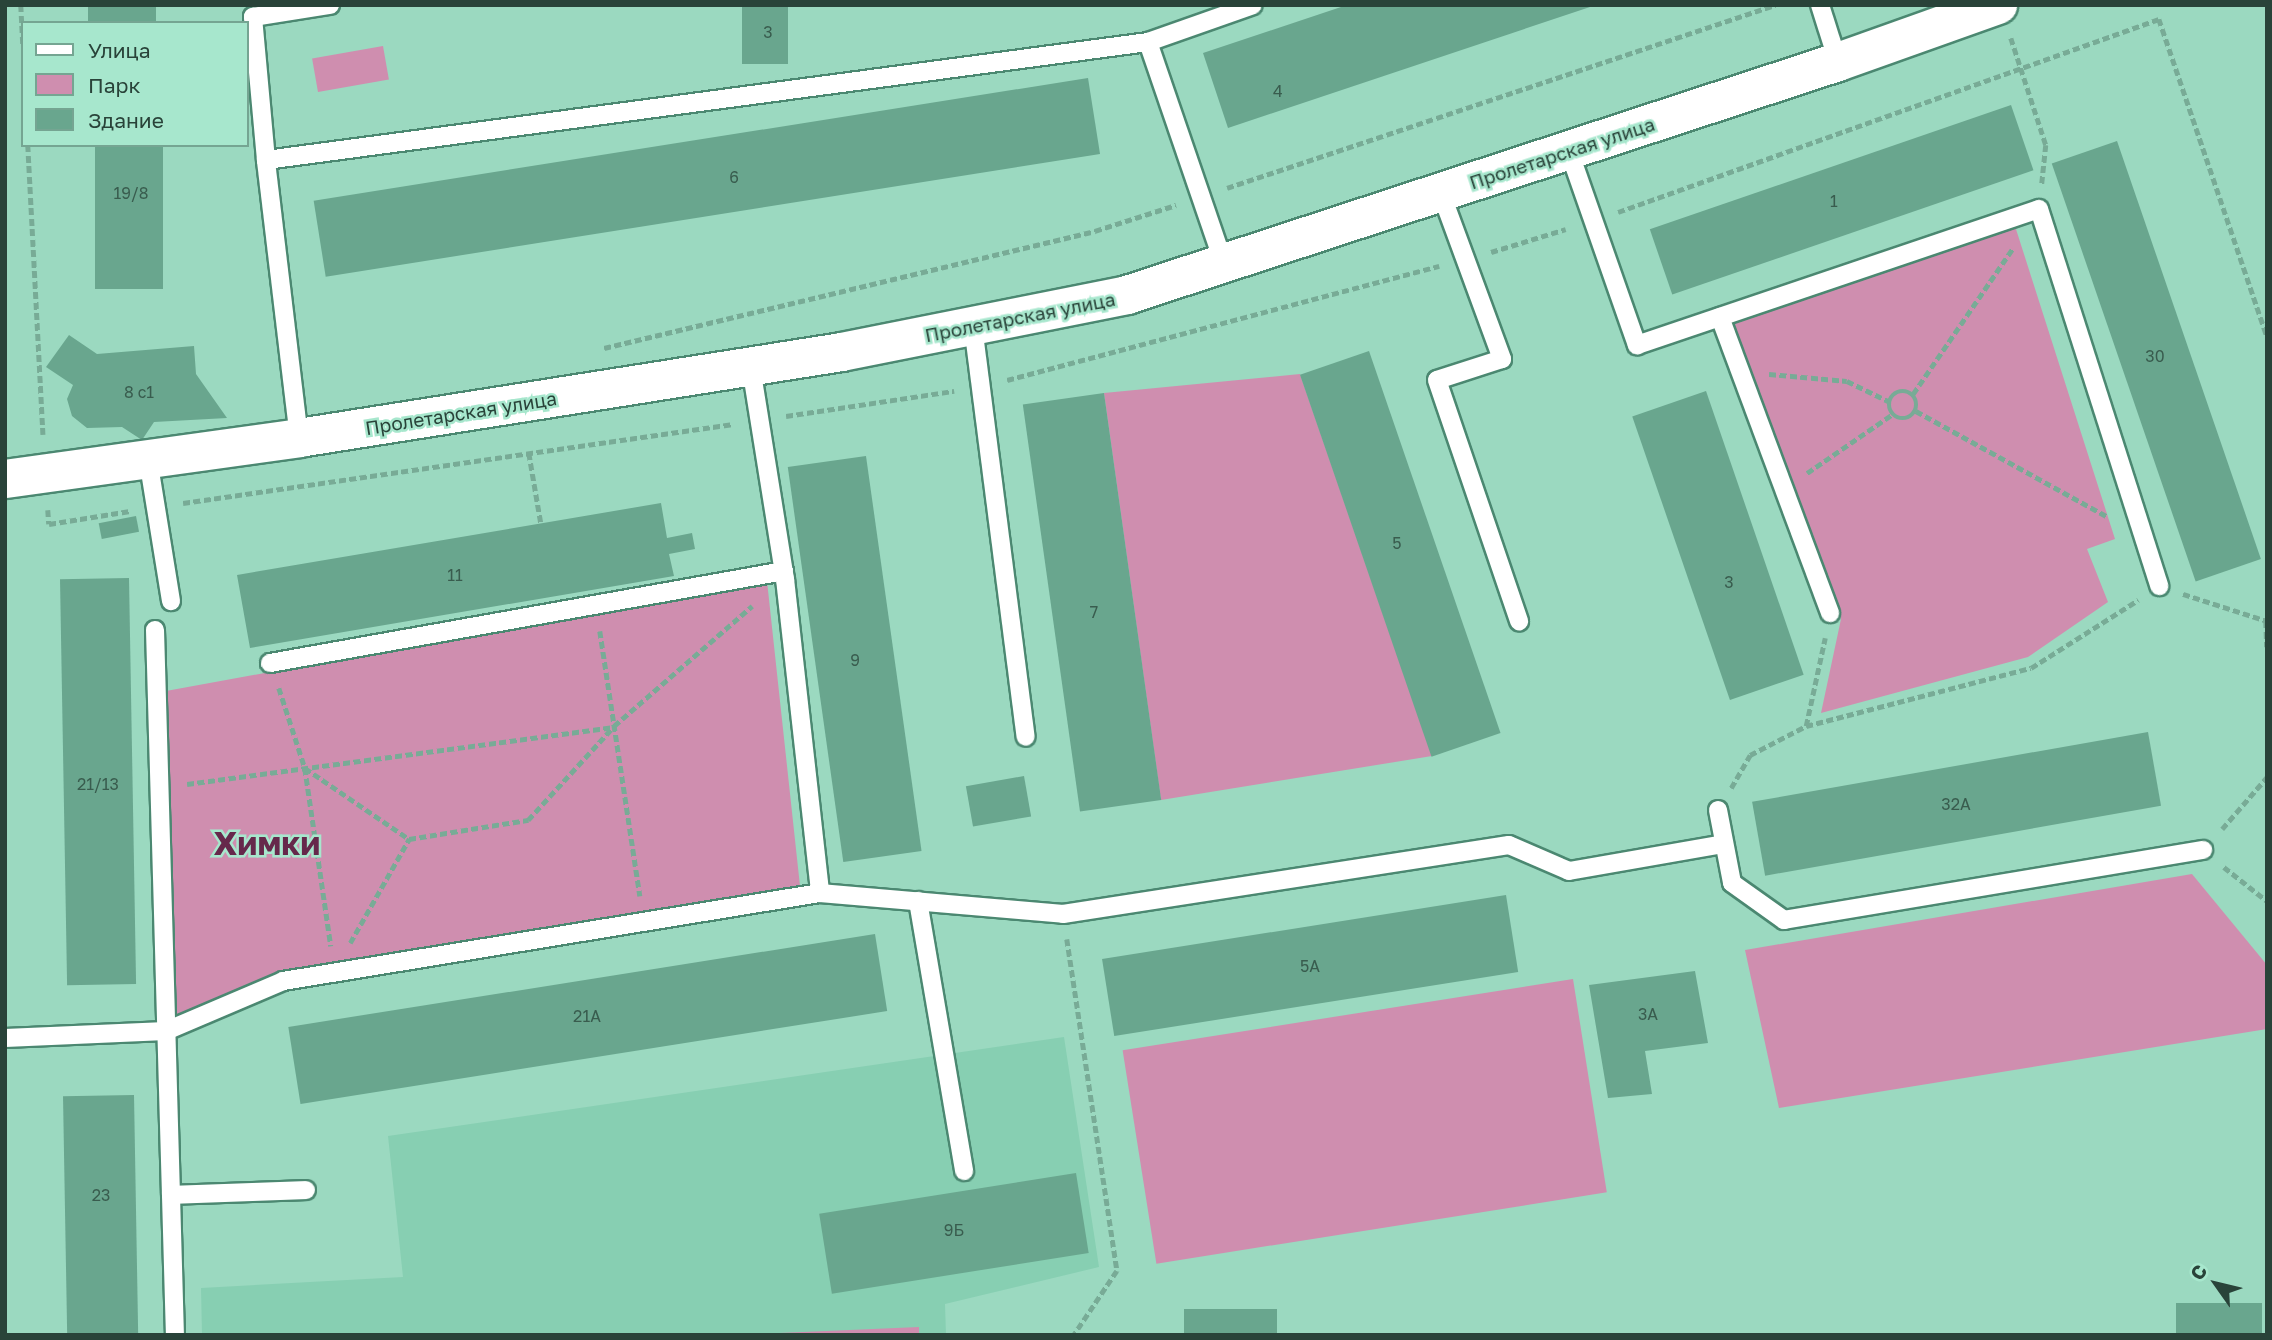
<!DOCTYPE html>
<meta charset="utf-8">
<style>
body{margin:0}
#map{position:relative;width:2272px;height:1340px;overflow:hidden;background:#9bd9c0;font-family:"Golos Text",sans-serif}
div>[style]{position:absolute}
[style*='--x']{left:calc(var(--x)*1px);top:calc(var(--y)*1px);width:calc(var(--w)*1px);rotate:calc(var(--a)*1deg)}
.built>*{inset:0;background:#87cfb2}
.green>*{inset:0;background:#cf8eaf;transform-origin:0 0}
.building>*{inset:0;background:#69a68e;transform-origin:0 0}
.path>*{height:4.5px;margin-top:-2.25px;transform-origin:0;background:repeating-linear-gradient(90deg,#78ab96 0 7px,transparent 0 10.5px)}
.path>.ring{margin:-2.25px;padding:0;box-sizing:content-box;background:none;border:4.5px solid #78ab96;border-radius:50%}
.roads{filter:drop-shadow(2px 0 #4b8871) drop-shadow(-2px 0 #4b8871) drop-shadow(0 2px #4b8871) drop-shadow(0 -2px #4b8871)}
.service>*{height:18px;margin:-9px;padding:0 9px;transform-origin:9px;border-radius:9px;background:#fff}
.tertiary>*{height:38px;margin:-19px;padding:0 19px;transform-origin:19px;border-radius:19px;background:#fff}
span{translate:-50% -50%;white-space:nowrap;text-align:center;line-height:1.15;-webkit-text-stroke:5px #a7e7cd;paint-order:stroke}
.number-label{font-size:16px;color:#395c4e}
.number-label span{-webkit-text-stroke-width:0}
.street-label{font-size:19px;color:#294339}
.town-label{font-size:33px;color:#66284b;font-weight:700}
.frame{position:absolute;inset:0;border:7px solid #294339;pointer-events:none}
.legend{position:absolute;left:21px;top:21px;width:228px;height:126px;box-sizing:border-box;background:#a7e7cd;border:2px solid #75a592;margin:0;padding:9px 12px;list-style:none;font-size:21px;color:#294339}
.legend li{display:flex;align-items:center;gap:14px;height:35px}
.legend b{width:35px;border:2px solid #75a592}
.north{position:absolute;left:2181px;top:1249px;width:70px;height:70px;-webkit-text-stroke:5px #a7e7cd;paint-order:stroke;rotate:304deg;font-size:19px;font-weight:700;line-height:28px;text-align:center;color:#294339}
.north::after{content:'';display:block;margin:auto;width:24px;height:32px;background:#294339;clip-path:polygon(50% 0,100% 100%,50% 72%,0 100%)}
</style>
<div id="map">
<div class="built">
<div style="clip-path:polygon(1064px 1037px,1099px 1267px,945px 1304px,946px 1335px,202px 1335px,201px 1288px,403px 1277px,388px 1136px)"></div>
</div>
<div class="green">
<div style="left:383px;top:46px;width:34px;height:72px;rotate:80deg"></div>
<div style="clip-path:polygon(2015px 226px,2115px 539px,2087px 549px,2108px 602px,2028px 657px,1821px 713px,1841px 619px,1734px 324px)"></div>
<div style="clip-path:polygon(1300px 374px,1432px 756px,1161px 800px,1104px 393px)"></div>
<div style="clip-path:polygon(767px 581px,800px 886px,281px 971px,175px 1016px,166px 691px)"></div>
<div style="clip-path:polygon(2192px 874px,2267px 965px,2267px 1029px,1779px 1108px,1745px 950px)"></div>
<div style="left:1573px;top:979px;width:216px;height:456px;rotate:81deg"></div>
<div style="clip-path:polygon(919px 1327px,919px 1335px,736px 1335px)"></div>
</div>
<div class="building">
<div style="left:88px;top:5px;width:68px;height:18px"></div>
<div style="left:742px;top:5px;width:46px;height:59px"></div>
<div style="clip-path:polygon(1347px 5px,1593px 5px,1593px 6px,1228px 128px,1203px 53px)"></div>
<div style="left:1088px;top:78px;width:77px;height:784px;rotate:81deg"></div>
<div style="left:2011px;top:105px;width:69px;height:382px;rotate:71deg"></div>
<div style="left:2117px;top:141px;width:442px;height:69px;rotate:71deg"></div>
<div style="left:95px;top:145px;width:68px;height:144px"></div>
<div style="clip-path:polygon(69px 335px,97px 354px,194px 346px,196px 374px,227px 418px,154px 422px,142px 440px,122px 427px,87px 428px,72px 416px,67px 399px,73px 385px,46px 367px)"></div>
<div style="left:1369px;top:351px;width:404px;height:73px;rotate:71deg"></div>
<div style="left:1706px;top:391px;width:300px;height:78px;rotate:71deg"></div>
<div style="left:1104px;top:393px;width:411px;height:82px;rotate:82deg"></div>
<div style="left:866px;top:456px;width:399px;height:79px;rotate:82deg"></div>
<div style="clip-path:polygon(661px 503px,667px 538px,692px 533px,695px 549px,669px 554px,674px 576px,250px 648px,237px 575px)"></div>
<div style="left:136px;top:516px;width:16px;height:38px;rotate:79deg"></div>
<div style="left:129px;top:578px;width:406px;height:69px;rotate:89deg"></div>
<div style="left:2148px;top:732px;width:75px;height:402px;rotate:80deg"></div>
<div style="left:1024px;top:776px;width:41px;height:59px;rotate:80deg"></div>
<div style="left:1506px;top:895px;width:78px;height:409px;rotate:81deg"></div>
<div style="left:875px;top:934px;width:78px;height:594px;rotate:81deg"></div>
<div style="clip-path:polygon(1695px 971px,1708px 1043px,1645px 1051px,1652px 1094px,1608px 1098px,1589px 985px)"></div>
<div style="left:134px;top:1095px;width:240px;height:71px;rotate:89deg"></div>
<div style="left:1076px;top:1173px;width:81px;height:260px;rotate:81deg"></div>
<div style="left:2262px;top:1303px;width:32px;height:86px;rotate:90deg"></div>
<div style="left:1184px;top:1309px;width:93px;height:26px"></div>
</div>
<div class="path">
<div style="--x:21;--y:5;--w:40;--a:87.1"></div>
<div style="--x:2011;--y:38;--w:113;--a:71.9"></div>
<div style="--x:2046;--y:145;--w:39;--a:96"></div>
<div style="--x:28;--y:145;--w:290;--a:87"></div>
<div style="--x:1227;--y:188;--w:578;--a:-18.47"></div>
<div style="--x:1618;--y:212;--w:574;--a:-19.63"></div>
<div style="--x:2159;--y:19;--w:335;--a:71.2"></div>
<div style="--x:1491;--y:252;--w:78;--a:-17"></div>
<div style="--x:604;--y:348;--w:505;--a:-13.4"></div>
<div style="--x:1095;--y:231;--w:85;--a:-17.8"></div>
<div style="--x:1769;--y:374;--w:78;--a:5.1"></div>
<div style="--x:1847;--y:381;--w:48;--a:26"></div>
<div style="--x:1007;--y:380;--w:447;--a:-14.8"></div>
<div class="ring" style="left:1889px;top:391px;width:23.5px;height:23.5px"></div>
<div style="--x:1913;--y:394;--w:177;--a:-55.6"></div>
<div style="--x:1916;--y:411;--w:219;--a:28.9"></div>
<div style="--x:786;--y:416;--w:170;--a:-8.5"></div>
<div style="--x:529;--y:453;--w:71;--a:80.3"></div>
<div style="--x:1807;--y:473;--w:104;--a:-34.5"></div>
<div style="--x:183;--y:503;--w:556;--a:-8.17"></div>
<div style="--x:48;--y:510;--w:14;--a:86"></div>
<div style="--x:49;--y:524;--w:82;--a:-9.1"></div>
<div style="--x:2183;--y:594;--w:88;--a:17.8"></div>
<div style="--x:2266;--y:621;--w:26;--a:88"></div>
<div style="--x:600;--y:631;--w:268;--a:81.4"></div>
<div style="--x:279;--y:688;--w:84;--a:72"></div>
<div style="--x:305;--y:768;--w:180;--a:81.7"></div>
<div style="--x:1806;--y:726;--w:90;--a:-77.8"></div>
<div style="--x:305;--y:768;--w:126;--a:34.3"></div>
<div style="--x:409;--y:839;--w:121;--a:-9.1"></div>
<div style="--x:528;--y:820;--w:127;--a:-47.5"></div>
<div style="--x:614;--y:726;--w:183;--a:-41"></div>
<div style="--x:187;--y:784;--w:429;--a:-7.6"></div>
<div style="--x:1731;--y:788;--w:38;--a:-60"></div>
<div style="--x:1750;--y:755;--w:63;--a:-27.4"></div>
<div style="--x:1806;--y:726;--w:232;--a:-14.5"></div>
<div style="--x:2031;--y:668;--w:127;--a:-32.4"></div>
<div style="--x:2222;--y:829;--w:69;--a:-49.1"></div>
<div style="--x:2224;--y:867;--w:55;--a:38.3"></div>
<div style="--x:1067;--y:939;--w:336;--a:81.4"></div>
<div style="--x:1117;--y:1271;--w:77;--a:123.9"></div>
<div style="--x:350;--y:943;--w:120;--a:-60.4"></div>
</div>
<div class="roads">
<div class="service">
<div style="--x:1820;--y:5;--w:60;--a:72.5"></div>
<div style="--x:1148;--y:42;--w:235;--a:71.1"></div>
<div style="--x:1569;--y:151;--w:206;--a:70.7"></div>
<div style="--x:1637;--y:345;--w:424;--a:-18.7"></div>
<div style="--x:2039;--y:209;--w:396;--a:72.3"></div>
<div style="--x:266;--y:160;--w:144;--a:-95.2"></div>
<div style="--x:253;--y:17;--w:78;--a:-8.9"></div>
<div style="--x:1441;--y:193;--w:177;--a:69.8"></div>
<div style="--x:1502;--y:359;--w:68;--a:162.1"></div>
<div style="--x:1437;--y:380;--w:255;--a:71.2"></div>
<div style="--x:1720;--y:317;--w:316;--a:69.6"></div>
<div style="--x:973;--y:326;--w:414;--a:82.7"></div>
<div style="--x:751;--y:367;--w:215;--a:80.9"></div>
<div style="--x:785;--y:579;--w:316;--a:83.6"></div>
<div style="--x:299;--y:438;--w:280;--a:-96.8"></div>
<div style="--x:266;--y:160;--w:890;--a:-7.62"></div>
<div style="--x:1148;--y:42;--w:111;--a:-19.4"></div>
<div style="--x:148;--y:459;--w:144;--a:80.8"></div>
<div style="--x:155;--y:630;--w:705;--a:88.38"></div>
<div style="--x:270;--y:663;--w:522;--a:-10.15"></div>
<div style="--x:1718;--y:810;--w:74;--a:79.1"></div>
<div style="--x:1732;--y:883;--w:64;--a:35.4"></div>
<div style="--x:1784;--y:920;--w:425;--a:-9.5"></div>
<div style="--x:918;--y:901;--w:274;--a:80.3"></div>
<div style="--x:5;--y:1038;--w:161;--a:-2.5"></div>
<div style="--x:166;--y:1031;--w:127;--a:-23.1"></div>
<div style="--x:283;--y:981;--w:544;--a:-9.31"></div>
<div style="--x:820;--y:893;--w:244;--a:4.9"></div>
<div style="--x:1063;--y:914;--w:451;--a:-8.8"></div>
<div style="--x:1509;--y:845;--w:65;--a:23.4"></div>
<div style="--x:1569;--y:871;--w:157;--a:-9.9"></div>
<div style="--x:171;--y:1195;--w:135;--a:-2.1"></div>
</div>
<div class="tertiary">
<div style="--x:5;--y:479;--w:297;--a:-7.9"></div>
<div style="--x:299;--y:438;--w:550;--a:-9"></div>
<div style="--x:842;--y:352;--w:291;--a:-11.3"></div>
<div style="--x:1127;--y:295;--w:748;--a:-18.14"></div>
<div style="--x:1838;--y:62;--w:170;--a:-19.6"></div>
</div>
</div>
<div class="number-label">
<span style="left:768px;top:32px">3</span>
<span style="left:1278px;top:91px">4</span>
<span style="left:734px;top:177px">6</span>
<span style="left:131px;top:193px">19/8</span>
<span style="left:1834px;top:201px">1</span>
<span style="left:2155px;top:356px">30</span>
<span style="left:139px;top:392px">8 с1</span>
<span style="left:1397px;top:543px">5</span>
<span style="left:455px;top:575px">11</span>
<span style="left:1729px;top:582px">3</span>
<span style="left:1094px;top:612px">7</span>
<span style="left:855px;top:660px">9</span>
<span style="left:98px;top:784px">21/13</span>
<span style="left:1956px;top:804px">32А</span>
<span style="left:1310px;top:966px">5А</span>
<span style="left:1648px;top:1014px">3А</span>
<span style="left:587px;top:1016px">21А</span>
<span style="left:101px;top:1195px">23</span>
<span style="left:954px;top:1230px">9Б</span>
</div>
<div class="street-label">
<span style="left:1562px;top:153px;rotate:-18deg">Пролетарская улица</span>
<span style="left:1020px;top:317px;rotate:-11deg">Пролетарская улица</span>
<span style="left:461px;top:413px;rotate:-9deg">Пролетарская улица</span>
</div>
<div class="town-label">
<span style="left:267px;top:843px">Химки</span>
</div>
<div class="frame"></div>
<ul class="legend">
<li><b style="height:9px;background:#fff"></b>Улица</li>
<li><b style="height:19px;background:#cf8eaf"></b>Парк</li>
<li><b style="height:19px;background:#69a68e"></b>Здание</li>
</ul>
<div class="north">С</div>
</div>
